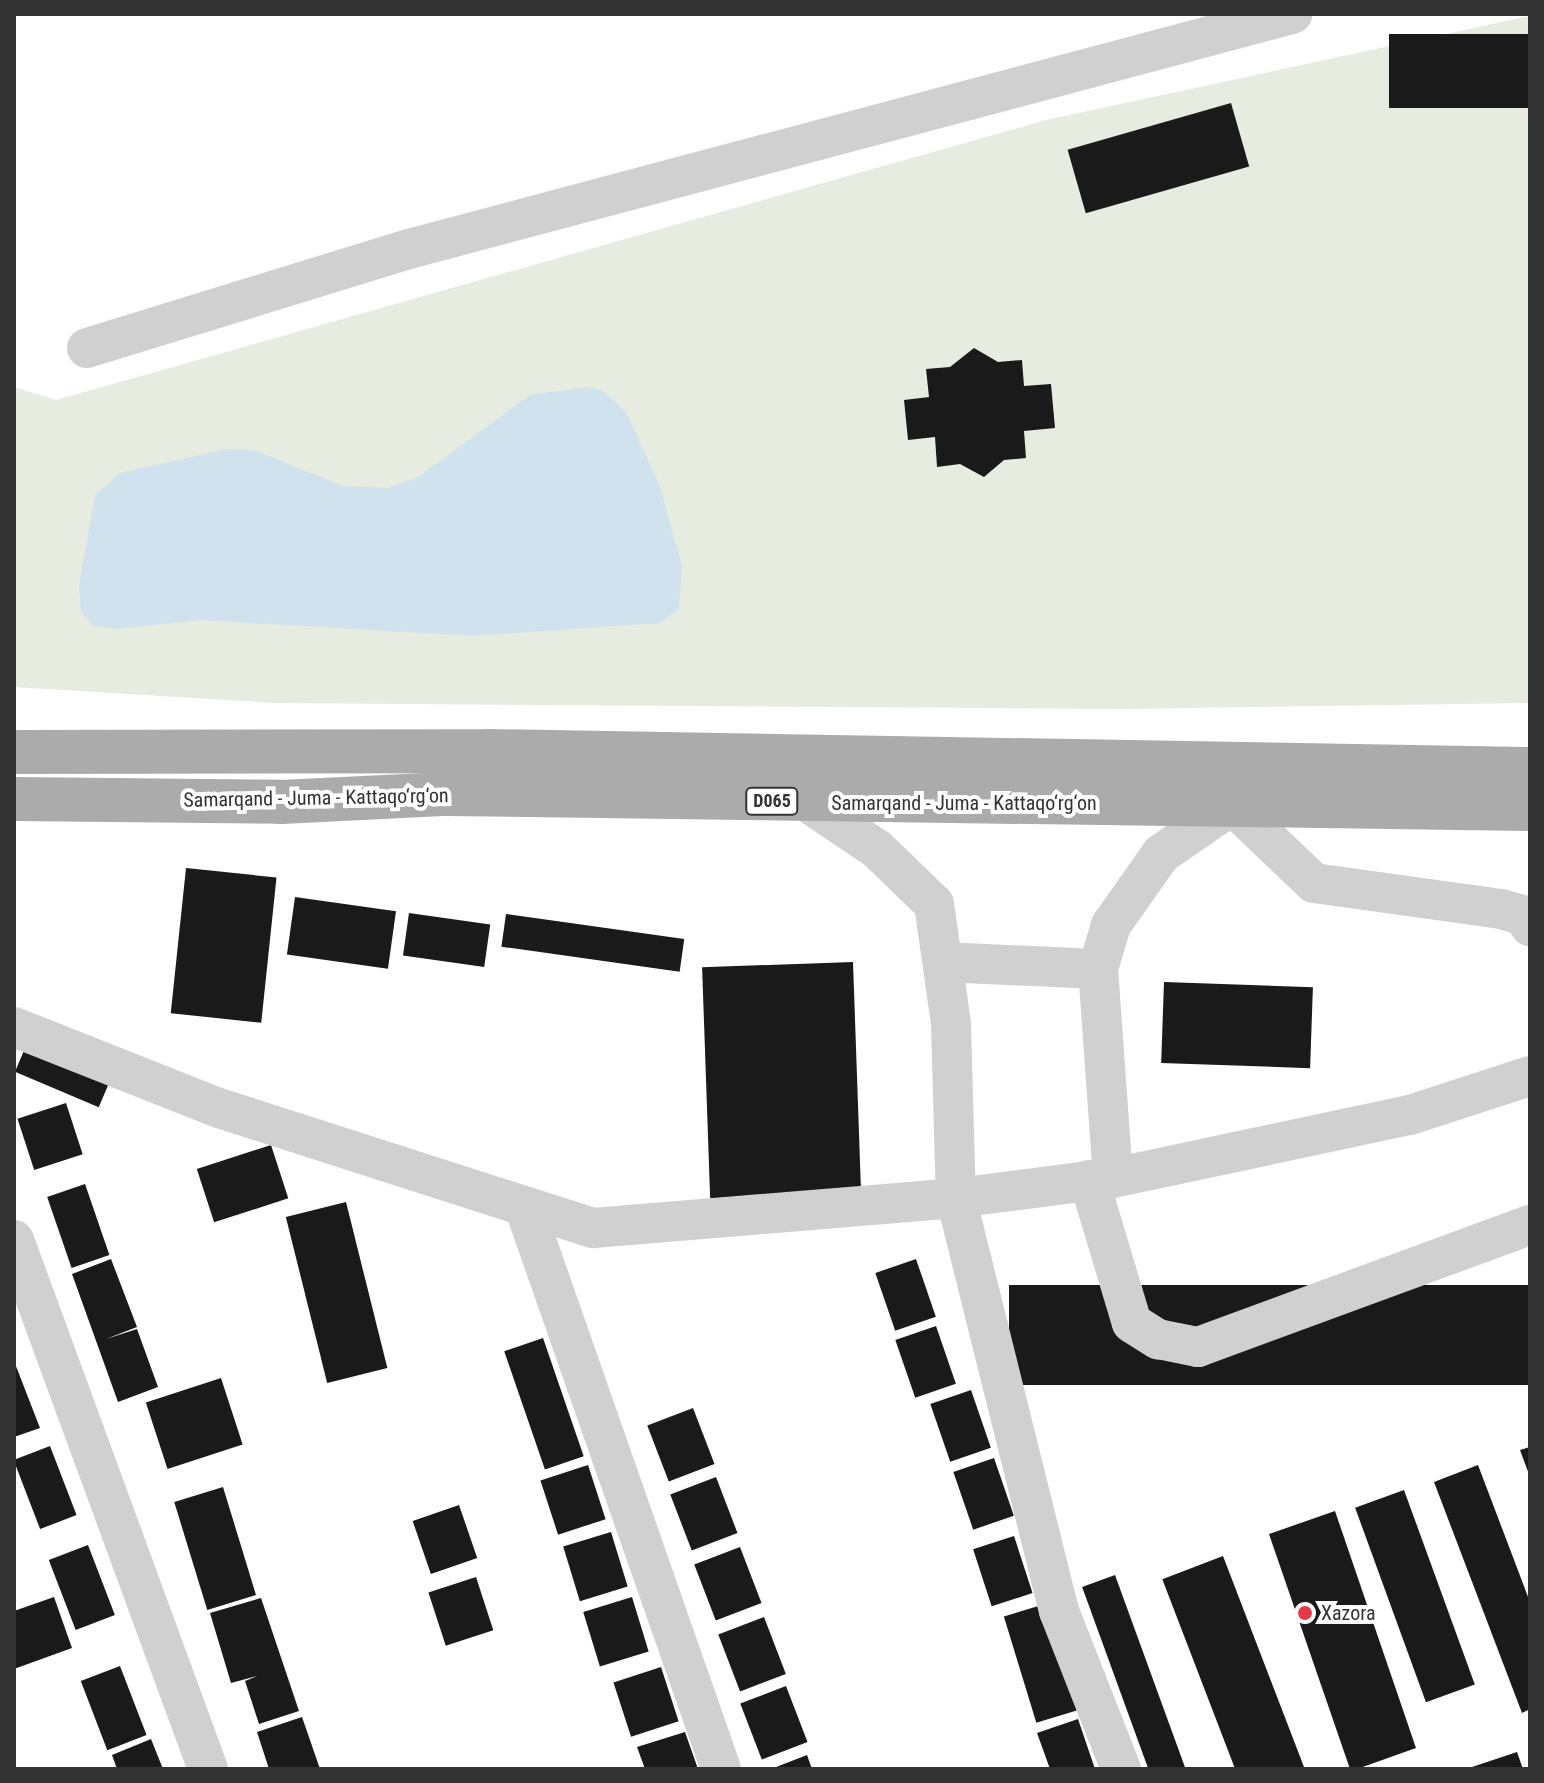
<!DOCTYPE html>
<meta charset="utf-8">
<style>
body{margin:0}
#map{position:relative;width:1544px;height:1783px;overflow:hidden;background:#fff;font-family:"Roboto Condensed",sans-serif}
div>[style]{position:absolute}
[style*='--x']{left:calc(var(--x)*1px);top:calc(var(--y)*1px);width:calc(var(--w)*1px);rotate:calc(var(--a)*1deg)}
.green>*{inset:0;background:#e6ecdf}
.water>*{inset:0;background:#cfe2ee}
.building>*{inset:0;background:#1a1a1a;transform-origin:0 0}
.minor>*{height:40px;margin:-20px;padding:0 20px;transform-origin:20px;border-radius:20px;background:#d0d0d0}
.major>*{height:44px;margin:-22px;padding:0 22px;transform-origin:22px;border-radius:22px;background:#ababab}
.dots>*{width:22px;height:22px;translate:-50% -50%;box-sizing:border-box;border:4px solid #fff;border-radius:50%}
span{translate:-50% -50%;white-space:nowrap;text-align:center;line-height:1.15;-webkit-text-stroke:8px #fff;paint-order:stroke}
.shield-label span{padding:2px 6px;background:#fff;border:2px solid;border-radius:6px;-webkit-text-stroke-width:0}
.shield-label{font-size:18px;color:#333;font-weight:700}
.street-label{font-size:20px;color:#333}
.poi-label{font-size:20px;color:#333}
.left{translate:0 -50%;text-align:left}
.frame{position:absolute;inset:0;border:16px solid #333;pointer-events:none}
</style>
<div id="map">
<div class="green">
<div style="clip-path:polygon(1530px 16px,1530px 703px,1126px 709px,275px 703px,14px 687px,14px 387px,56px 400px,1046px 120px)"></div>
</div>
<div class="water">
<div style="clip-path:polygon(587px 387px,602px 390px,626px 412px,659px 484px,682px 565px,679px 609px,660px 623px,472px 636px,202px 620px,117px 629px,93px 626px,81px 611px,79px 587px,95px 495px,120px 473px,227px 449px,254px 450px,343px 486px,388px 488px,418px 477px,530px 395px)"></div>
</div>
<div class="building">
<div style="left:1530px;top:34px;width:74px;height:141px;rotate:90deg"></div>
<div style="left:1231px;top:103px;width:66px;height:170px;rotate:74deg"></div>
<div style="clip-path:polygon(974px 348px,998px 362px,1022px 360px,1024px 386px,1051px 384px,1055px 428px,1024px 431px,1026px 458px,1004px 460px,984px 477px,960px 464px,937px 467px,935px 437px,908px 440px,904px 400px,929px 397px,926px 369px,950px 367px)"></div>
<div style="left:186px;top:868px;width:91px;height:146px;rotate:6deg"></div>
<div style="left:295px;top:897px;width:102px;height:58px;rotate:8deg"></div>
<div style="left:409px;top:913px;width:82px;height:43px;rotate:8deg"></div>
<div style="left:506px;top:914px;width:180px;height:33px;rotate:8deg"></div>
<div style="left:853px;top:962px;width:231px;height:151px;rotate:88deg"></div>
<div style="left:1164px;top:982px;width:149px;height:81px;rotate:2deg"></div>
<div style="left:31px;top:1034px;width:91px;height:41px;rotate:23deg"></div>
<div style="left:66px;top:1103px;width:54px;height:51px;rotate:72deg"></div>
<div style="left:271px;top:1145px;width:56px;height:78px;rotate:72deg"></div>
<div style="left:85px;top:1184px;width:75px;height:40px;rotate:71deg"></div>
<div style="left:346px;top:1202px;width:171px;height:62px;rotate:76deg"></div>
<div style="clip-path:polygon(111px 1259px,137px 1327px,106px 1339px,137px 1329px,158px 1387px,118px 1402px,72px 1274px)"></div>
<div style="left:916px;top:1259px;width:61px;height:43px;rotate:71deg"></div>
<div style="left:1530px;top:1285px;width:100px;height:521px;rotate:90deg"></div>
<div style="left:936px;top:1326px;width:61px;height:43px;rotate:71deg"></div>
<div style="left:543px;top:1338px;width:125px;height:41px;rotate:71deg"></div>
<div style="clip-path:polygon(14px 1361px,40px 1428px,14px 1437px)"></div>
<div style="left:221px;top:1378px;width:70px;height:79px;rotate:72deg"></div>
<div style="left:971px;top:1390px;width:61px;height:43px;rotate:71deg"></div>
<div style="left:693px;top:1408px;width:60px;height:49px;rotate:69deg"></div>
<div style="left:50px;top:1446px;width:74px;height:39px;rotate:69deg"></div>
<div style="clip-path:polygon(1530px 1447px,1530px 1477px,1520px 1450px)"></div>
<div style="left:994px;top:1458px;width:61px;height:43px;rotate:71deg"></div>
<div style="left:588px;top:1465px;width:57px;height:50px;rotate:72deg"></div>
<div style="clip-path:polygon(1478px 1465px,1530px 1602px,1530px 1709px,1522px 1713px,1434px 1482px)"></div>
<div style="left:716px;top:1477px;width:60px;height:49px;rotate:69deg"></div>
<div style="left:223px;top:1487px;width:113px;height:51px;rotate:73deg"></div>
<div style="left:1404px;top:1490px;width:207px;height:52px;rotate:70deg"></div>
<div style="left:459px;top:1505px;width:56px;height:49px;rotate:71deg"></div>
<div style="clip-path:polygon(1335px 1511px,1416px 1748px,1357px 1769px,1350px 1769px,1269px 1534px)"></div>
<div style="left:611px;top:1532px;width:57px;height:50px;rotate:73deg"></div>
<div style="left:1014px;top:1536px;width:60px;height:43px;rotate:72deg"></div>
<div style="left:88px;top:1545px;width:75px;height:42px;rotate:69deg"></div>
<div style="left:740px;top:1547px;width:60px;height:49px;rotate:69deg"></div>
<div style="left:1223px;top:1556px;width:229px;height:65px;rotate:69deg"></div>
<div style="left:1115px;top:1575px;width:207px;height:35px;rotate:70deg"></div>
<div style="left:476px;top:1577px;width:56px;height:50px;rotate:72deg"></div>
<div style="clip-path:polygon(54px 1597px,72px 1648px,14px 1669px,14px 1611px)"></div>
<div style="left:632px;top:1597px;width:57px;height:51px;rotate:73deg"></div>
<div style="clip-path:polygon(261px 1598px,299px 1711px,259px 1724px,245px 1681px,257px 1676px,231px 1683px,210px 1613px)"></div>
<div style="left:1045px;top:1604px;width:111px;height:43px;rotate:73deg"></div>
<div style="left:764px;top:1617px;width:61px;height:49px;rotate:69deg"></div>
<div style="left:120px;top:1666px;width:74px;height:42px;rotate:69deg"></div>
<div style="left:661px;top:1667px;width:57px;height:50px;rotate:72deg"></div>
<div style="left:786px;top:1686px;width:60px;height:49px;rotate:69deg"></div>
<div style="clip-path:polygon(302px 1717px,320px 1769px,269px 1769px,257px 1732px)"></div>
<div style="clip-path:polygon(1078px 1719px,1095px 1769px,1050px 1769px,1037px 1733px)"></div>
<div style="clip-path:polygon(685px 1732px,698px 1769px,645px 1769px,637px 1747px)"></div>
<div style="clip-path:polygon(151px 1739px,163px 1769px,117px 1769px,112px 1755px)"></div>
<div style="clip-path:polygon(1517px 1752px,1523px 1769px,1469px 1769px,1469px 1768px)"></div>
<div style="clip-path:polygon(807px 1755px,812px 1769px,771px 1769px)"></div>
</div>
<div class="minor">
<div style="--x:87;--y:348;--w:337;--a:-17.1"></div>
<div style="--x:409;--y:249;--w:914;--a:-14.9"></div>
<div style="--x:807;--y:802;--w:84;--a:33.9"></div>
<div style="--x:877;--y:849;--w:79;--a:44"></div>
<div style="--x:934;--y:904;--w:121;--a:81.9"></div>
<div style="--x:951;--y:1024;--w:174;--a:88.4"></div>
<div style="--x:956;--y:1198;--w:426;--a:76"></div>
<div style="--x:1059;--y:1611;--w:170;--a:68.6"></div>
<div style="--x:943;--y:962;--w:155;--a:2.6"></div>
<div style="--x:14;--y:1027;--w:220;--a:21.6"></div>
<div style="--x:219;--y:1108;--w:393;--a:17.8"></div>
<div style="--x:593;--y:1228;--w:364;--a:-4.7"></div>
<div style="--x:956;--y:1198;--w:158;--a:-7.3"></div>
<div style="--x:1113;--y:1178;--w:304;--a:-12"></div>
<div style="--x:1410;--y:1115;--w:126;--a:-18"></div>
<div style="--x:1113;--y:1178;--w:210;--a:-94.1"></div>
<div style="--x:1098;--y:969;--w:46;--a:-73.5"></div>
<div style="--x:1111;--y:925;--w:87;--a:-54.8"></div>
<div style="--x:1161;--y:854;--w:86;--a:-34.6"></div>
<div style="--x:1232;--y:805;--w:113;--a:43.6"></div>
<div style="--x:1314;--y:883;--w:189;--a:7.9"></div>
<div style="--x:1501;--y:909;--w:22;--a:16"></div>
<div style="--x:1522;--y:915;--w:14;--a:54"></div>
<div style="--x:1089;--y:1180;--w:149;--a:73.3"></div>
<div style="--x:1132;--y:1323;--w:31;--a:32"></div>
<div style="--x:1158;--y:1339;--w:41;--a:11.3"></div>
<div style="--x:1198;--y:1347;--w:354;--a:-20.2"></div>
<div style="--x:524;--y:1206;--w:596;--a:70.71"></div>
<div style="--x:14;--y:1240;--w:563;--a:69.86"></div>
</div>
<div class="major">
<div style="--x:14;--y:752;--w:474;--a:-0.1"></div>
<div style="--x:488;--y:751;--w:1042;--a:0.99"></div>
<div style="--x:14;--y:799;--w:267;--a:0.6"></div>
<div style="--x:281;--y:802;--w:166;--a:-2.8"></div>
<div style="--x:447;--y:794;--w:1083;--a:0.79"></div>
</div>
<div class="dots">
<div style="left:1305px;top:1613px;background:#e63946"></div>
</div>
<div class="shield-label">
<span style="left:772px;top:801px">D065</span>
</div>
<div class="street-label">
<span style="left:316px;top:798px;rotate:-1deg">Samarqand - Juma - Kattaqo‘rg‘on</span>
<span style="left:964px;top:803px">Samarqand - Juma - Kattaqo‘rg‘on</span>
</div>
<div class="poi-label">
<span class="left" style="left:1321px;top:1613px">Xazora</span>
</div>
<div class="frame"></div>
</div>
